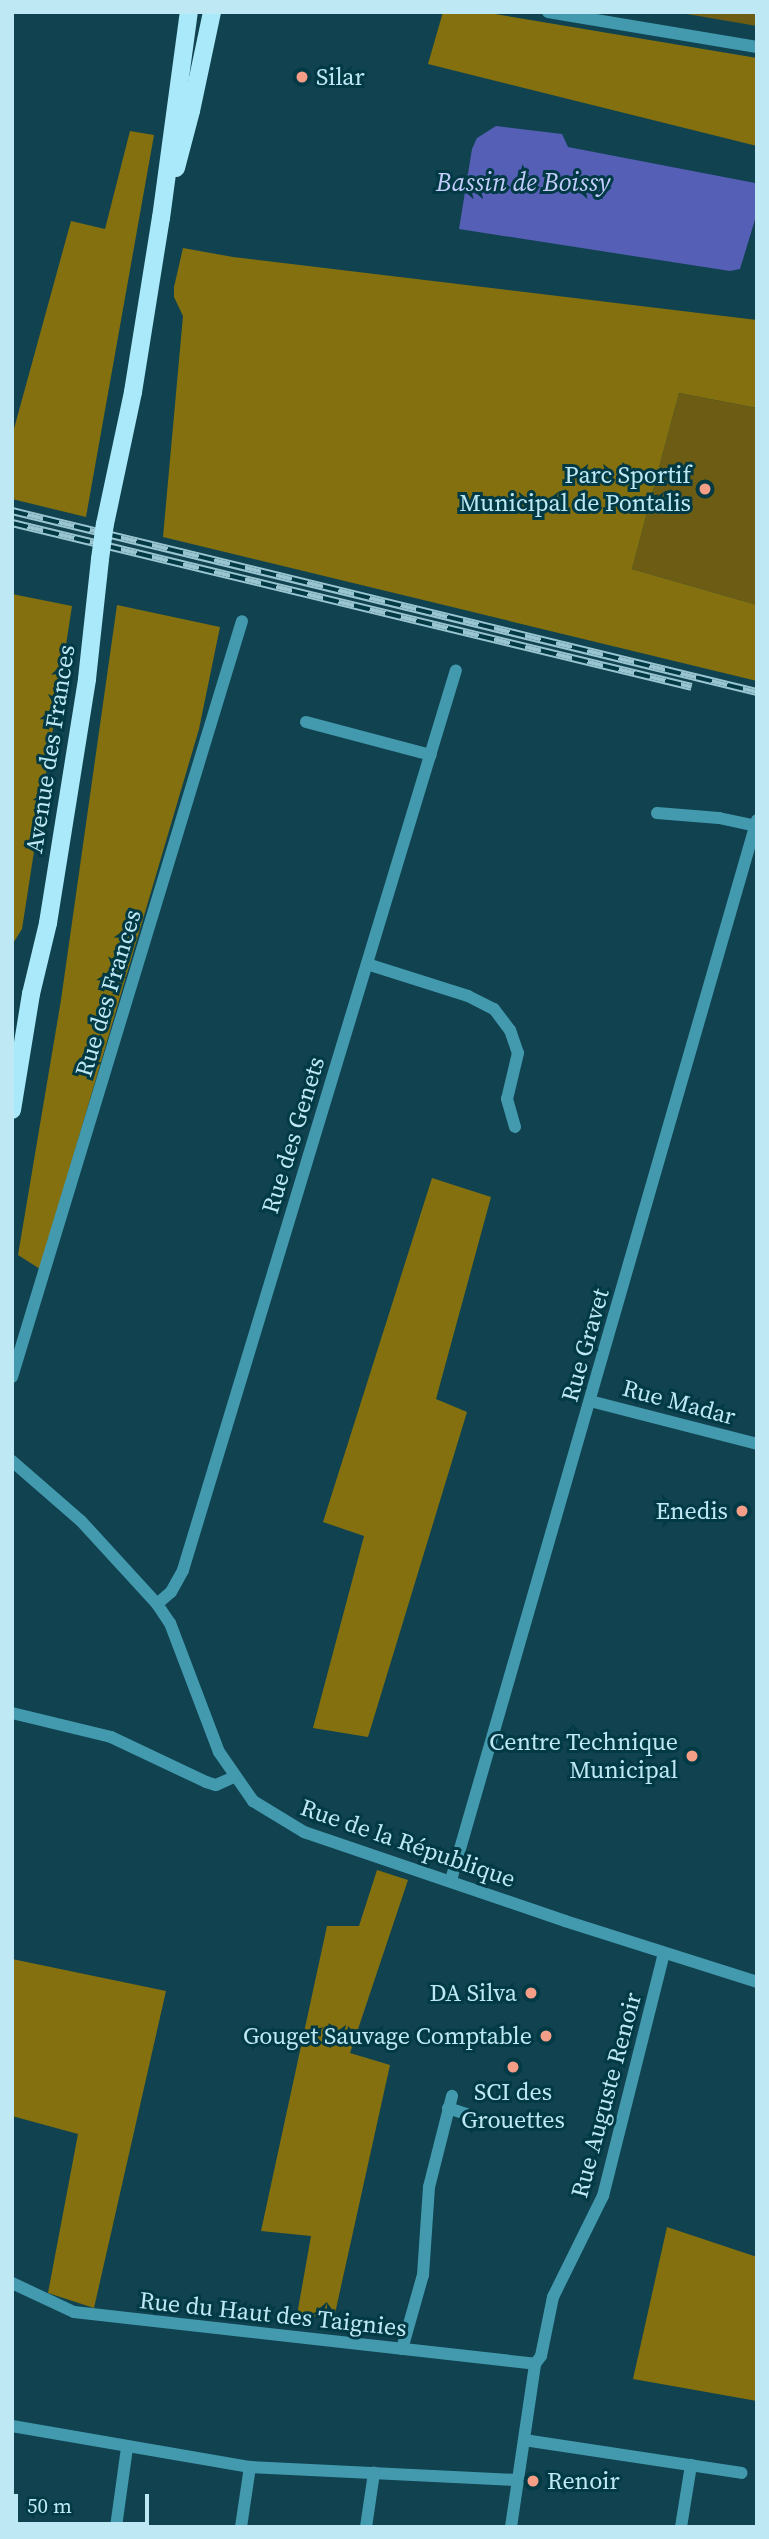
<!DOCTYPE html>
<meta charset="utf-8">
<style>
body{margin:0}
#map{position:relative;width:769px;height:2539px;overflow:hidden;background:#10434f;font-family:"Source Serif 4",serif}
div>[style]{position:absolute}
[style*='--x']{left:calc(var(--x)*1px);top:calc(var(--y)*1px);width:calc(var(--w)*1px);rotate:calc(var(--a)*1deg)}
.green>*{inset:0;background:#6c5c14}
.forest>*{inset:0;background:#84700e}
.water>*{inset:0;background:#555fb6}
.minor>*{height:12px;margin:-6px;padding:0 6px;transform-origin:6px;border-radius:6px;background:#439aaf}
.major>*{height:18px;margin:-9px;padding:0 9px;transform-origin:9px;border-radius:9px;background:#aae9f9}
.rail>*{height:8px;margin-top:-4px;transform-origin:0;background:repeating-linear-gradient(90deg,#013944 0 16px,#99c5d1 0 32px);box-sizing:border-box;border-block:2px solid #99c5d1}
.major-bridge>*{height:18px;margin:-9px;padding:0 9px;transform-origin:9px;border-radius:9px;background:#aae9f9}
.dots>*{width:19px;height:19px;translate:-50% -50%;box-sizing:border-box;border:4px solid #013944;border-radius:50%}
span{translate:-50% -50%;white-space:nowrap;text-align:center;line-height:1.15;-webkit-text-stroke:6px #013944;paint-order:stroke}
.poi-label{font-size:24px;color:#bee9f4}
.left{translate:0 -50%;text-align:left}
.right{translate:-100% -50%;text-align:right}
.street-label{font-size:24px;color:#bee9f4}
.water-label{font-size:26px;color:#c3ccfb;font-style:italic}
.frame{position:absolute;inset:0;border:14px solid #bee9f4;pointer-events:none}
.scale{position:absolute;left:14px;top:2494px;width:135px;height:32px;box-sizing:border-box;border:4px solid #bee9f4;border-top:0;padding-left:9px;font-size:21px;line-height:24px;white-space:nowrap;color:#bee9f4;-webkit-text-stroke:5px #013944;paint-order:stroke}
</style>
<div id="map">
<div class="green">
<div style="clip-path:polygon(675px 12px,757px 12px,757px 26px)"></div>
<div style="clip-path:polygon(679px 393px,757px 408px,757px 605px,632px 569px)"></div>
</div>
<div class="forest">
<div style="clip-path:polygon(443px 12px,483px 12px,757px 58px,757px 146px,428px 64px)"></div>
<div style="clip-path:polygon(130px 131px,154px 135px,86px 517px,12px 499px,12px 436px,71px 221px,105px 229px)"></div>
<div style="clip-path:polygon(183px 248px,233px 257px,757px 320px,757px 408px,679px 393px,632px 569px,757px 605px,757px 681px,163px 537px,183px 316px,174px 297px,174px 287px)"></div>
<div style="clip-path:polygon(12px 594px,72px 606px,22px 929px,12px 945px)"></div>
<div style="clip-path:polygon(117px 605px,220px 627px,199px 729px,40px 1269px,18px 1255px,61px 1000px)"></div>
<div style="clip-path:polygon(432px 1178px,491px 1197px,436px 1399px,467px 1412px,368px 1737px,313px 1728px,364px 1536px,323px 1522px)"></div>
<div style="clip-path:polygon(377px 1870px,408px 1880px,350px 2053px,390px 2065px,334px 2318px,297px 2315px,311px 2236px,261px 2231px,327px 1926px,359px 1926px)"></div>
<div style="clip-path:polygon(12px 1959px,166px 1991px,94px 2308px,48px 2293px,78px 2134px,12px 2116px)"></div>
<div style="clip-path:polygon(667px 2227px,757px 2257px,757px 2401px,633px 2379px)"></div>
</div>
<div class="water">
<div style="clip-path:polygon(496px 126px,562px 134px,568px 147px,755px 183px,757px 213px,740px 269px,730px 271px,459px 229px,472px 149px,477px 138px)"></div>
</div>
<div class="minor">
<div style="--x:548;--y:12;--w:212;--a:9.5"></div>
<div style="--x:306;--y:722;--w:129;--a:14.8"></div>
<div style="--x:657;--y:813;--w:62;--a:4.6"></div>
<div style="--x:719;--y:818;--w:39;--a:12"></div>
<div style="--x:367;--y:964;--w:106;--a:17.6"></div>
<div style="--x:468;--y:996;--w:29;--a:27"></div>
<div style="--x:494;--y:1009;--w:26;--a:53"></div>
<div style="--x:510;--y:1030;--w:24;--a:71"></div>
<div style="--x:518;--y:1053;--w:47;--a:103.4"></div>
<div style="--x:507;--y:1099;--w:29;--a:74"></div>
<div style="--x:12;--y:1377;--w:790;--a:-73.08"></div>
<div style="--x:590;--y:1401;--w:172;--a:14.4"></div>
<div style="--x:12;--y:1461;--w:91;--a:41"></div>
<div style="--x:81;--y:1521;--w:113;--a:47.5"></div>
<div style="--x:157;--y:1604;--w:23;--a:56"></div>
<div style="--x:170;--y:1623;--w:138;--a:69.2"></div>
<div style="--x:219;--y:1752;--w:60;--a:55.2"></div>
<div style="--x:253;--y:1801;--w:60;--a:31.3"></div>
<div style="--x:304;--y:1832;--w:276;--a:18.8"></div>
<div style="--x:565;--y:1921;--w:201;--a:17.6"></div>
<div style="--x:157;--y:1604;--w:18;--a:-41"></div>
<div style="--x:171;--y:1592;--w:25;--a:-61"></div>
<div style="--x:183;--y:1570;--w:940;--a:-73.13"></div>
<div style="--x:12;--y:1713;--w:102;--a:13.6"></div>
<div style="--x:111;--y:1737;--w:105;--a:25.3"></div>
<div style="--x:206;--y:1782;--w:10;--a:17"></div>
<div style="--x:216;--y:1785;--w:20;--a:-24"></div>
<div style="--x:451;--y:1880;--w:1103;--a:-73.9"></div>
<div style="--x:448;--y:2108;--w:20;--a:18"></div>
<div style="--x:12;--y:2283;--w:68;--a:25.1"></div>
<div style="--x:74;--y:2312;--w:464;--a:6.4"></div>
<div style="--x:402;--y:2349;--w:77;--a:-74.2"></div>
<div style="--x:423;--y:2275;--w:88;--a:-86.1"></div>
<div style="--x:429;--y:2187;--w:94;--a:-75.8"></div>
<div style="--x:12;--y:2426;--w:242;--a:9.8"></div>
<div style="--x:250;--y:2467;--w:267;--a:2.8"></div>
<div style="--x:524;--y:2440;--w:220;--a:8.6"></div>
<div style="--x:116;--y:2527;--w:80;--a:-82.1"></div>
<div style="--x:241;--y:2527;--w:61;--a:-81.5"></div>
<div style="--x:366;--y:2527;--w:55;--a:-81.6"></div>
<div style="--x:511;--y:2527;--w:165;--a:-81.6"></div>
<div style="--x:535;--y:2364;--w:10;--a:-53"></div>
<div style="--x:541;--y:2356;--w:60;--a:-78.5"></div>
<div style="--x:553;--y:2297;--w:113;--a:-63.7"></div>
<div style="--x:603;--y:2196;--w:250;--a:-75.9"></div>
<div style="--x:681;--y:2527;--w:63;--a:-80.8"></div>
</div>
<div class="major">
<div style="--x:176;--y:168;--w:59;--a:-75.3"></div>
<div style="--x:191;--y:111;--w:101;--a:-78"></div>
<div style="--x:105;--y:524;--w:135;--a:-78"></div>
<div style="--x:133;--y:392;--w:176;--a:-80.9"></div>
<div style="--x:161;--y:218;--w:208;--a:-82.3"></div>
<div style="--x:12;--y:1110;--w:118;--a:-80.7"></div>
<div style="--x:31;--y:994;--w:73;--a:-76.5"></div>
<div style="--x:48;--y:923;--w:247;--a:-80.9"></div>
<div style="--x:87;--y:679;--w:121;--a:-83.8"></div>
</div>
<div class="rail">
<div style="--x:12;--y:511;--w:767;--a:13.66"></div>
<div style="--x:12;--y:523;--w:699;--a:13.56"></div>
</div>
<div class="major-bridge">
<div style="--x:100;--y:559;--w:35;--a:-82"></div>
</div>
<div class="dots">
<div style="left:302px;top:77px;background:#f49e87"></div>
<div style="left:705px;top:489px;background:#f49e87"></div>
<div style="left:742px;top:1511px;background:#f49e87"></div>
<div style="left:692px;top:1756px;background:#f49e87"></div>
<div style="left:531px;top:1993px;background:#f49e87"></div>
<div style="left:546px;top:2036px;background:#f49e87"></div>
<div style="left:513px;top:2067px;background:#f49e87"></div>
<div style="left:533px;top:2481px;background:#f49e87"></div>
</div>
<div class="poi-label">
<span class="left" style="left:316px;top:77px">Silar</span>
<span class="right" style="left:691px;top:489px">Parc Sportif<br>Municipal de Pontalis</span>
<span class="right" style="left:728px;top:1511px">Enedis</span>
<span class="right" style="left:678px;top:1756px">Centre Technique<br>Municipal</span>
<span class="right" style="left:517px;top:1993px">DA Silva</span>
<span class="right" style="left:532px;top:2036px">Gouget Sauvage Comptable</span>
<span style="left:513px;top:2106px">SCI des<br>Grouettes</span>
<span class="left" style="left:547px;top:2481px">Renoir</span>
</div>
<div class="street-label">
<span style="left:50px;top:749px;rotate:-81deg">Avenue des Frances</span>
<span style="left:108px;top:993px;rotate:-73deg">Rue des Frances</span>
<span style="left:293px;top:1135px;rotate:-73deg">Rue des Genets</span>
<span style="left:585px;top:1345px;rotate:-74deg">Rue Gravet</span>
<span style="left:679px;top:1402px;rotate:15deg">Rue Madar</span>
<span style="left:408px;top:1843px;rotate:19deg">Rue de la République</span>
<span style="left:606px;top:2095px;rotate:-75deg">Rue Auguste Renoir</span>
<span style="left:273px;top:2314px;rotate:6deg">Rue du Haut des Taignies</span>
</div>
<div class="water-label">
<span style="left:523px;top:183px">Bassin de Boissy</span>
</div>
<div class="frame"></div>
<div class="scale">50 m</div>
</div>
